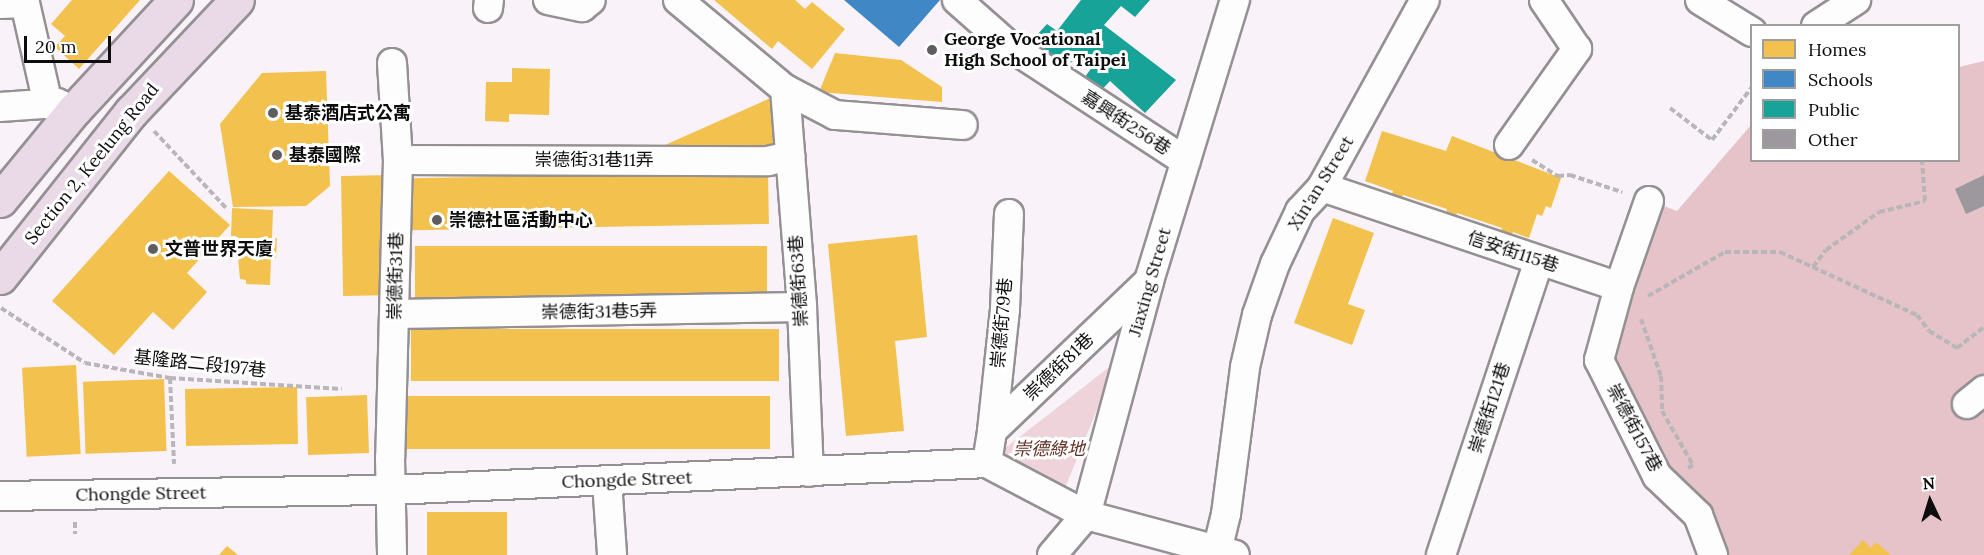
<!DOCTYPE html>
<meta charset="utf-8">
<style>
body{margin:0}
#map{position:relative;width:1984px;height:555px;overflow:hidden;background:#faf2f9;font-family:Lora,"Noto Sans TC",serif}
div>[style]{position:absolute}
[style*='--x']{left:calc(var(--x)*1px);top:calc(var(--y)*1px);width:calc(var(--w)*1px);rotate:calc(var(--a)*1deg)}
.green>*{inset:0;background:#eed4da}
.forest>*{inset:0;background:#e5c3c8}
.homes>*{inset:0;background:#f2c14e;transform-origin:0 0}
.schools>*{inset:0;background:#3f88c5}
.public>*{inset:0;background:#17a398}
.building>*{inset:0;background:#9d989d}
.path>*{height:4px;margin-top:-2px;transform-origin:0;background:repeating-linear-gradient(90deg,#b8b6b8 0 6px,transparent 0 9px)}
.roads{filter:drop-shadow(2px 0 #949093) drop-shadow(-2px 0 #949093) drop-shadow(0 2px #949093) drop-shadow(0 -2px #949093)}
.minor>*{height:28px;margin:-14px;padding:0 14px;transform-origin:14px;border-radius:14px;background:#fefdfe}
.major>*{height:33px;margin:-16.5px;padding:0 16.5px;transform-origin:16.5px;border-radius:16.5px;background:#eadae8}
.dots>*{width:16px;height:16px;translate:-50% -50%;box-sizing:border-box;border:3px solid #fff;border-radius:50%}
span{translate:-50% -50%;white-space:nowrap;text-align:center;line-height:1.15;-webkit-text-stroke:6px #fff;paint-order:stroke}
.poi-label{font-size:18px;color:#0d0d0d;font-weight:700}
.left{translate:0 -50%;text-align:left}
.street-label{font-size:18px;color:#0d0d0d}
.park-label{font-size:18px;color:#5f2f24;font-style:italic}
.legend{position:absolute;left:1750px;top:24px;width:210px;height:138px;box-sizing:border-box;background:#fff;border:2px solid #9e9e9e;margin:0;padding:8px 10px;list-style:none;font-size:18px;color:#0d0d0d}
.legend li{display:flex;align-items:center;gap:12px;height:30px}
.legend b{width:30px;border:2px solid #9e9e9e}
.north{position:absolute;left:1900px;top:471px;width:60px;height:60px;-webkit-text-stroke:4px #fff;paint-order:stroke;rotate:356deg;font-size:16px;font-weight:700;line-height:24px;text-align:center;color:#0d0d0d}
.north::after{content:'';display:block;margin:auto;width:21px;height:27px;background:#0d0d0d;clip-path:polygon(50% 0,100% 100%,50% 72%,0 100%)}
.scale{position:absolute;left:24px;top:36px;width:87px;height:27px;box-sizing:border-box;border:3px solid #0d0d0d;border-top:0;padding-left:8px;font-size:18px;line-height:21px;white-space:nowrap;color:#0d0d0d;-webkit-text-stroke:4px #fff;paint-order:stroke}
</style>
<div id="map">
<div class="green">
<div style="clip-path:polygon(1117px 361px,1065px 488px,995px 456px)"></div>
</div>
<div class="forest">
<div style="clip-path:polygon(1984px 61px,1984px 555px,1710px 555px,1634px 411px,1615px 355px,1653px 202px,1677px 211px,1751px 125px,1752px 160px,1958px 160px,1959px 67px)"></div>
</div>
<div class="homes">
<div style="clip-path:polygon(72px 0,140px 0,79px 69px,55px 47px,65px 36px,51px 24px)"></div>
<div style="clip-path:polygon(714px 0,795px 0,805px 9px,812px 2px,845px 29px,812px 69px,778px 41px,772px 49px)"></div>
<div style="clip-path:polygon(835px 53px,901px 60px,942px 87px,942px 102px,819px 92px)"></div>
<div style="clip-path:polygon(512px 68px,550px 69px,549px 115px,509px 114px,509px 122px,485px 121px,486px 82px,512px 82px)"></div>
<div style="clip-path:polygon(326px 71px,330px 186px,306px 206px,233px 207px,220px 124px,262px 73px)"></div>
<div style="left:775px;top:96px;width:44px;height:190px;rotate:66deg"></div>
<div style="clip-path:polygon(1382px 131px,1446px 151px,1452px 136px,1561px 178px,1551px 208px,1546px 206px,1542px 216px,1537px 214px,1529px 238px,1513px 232px,1510px 240px,1499px 237px,1502px 228px,1457px 213px,1454px 222px,1444px 219px,1447px 209px,1403px 195px,1400px 204px,1389px 200px,1393px 191px,1365px 181px)"></div>
<div style="clip-path:polygon(169px 171px,230px 225px,187px 273px,207px 292px,173px 330px,153px 312px,114px 355px,52px 301px)"></div>
<div style="left:768px;top:172px;width:52px;height:359px;rotate:89deg"></div>
<div style="left:393px;top:175px;width:120px;height:52px;rotate:89deg"></div>
<div style="clip-path:polygon(232px 208px,273px 210px,272px 238px,277px 238px,276px 258px,271px 257px,270px 285px,246px 284px,246px 280px,240px 279px,236px 236px,231px 236px)"></div>
<div style="clip-path:polygon(1333px 218px,1374px 233px,1348px 304px,1365px 310px,1352px 345px,1294px 323px)"></div>
<div style="clip-path:polygon(917px 235px,927px 337px,895px 341px,904px 431px,846px 436px,828px 244px)"></div>
<div style="left:415px;top:246px;width:352px;height:60px"></div>
<div style="left:779px;top:329px;width:52px;height:368px;rotate:90deg"></div>
<div style="left:76px;top:365px;width:89px;height:54px;rotate:87deg"></div>
<div style="left:164px;top:379px;width:72px;height:81px;rotate:88deg"></div>
<div style="left:297px;top:387px;width:57px;height:112px;rotate:89deg"></div>
<div style="left:367px;top:395px;width:58px;height:61px;rotate:88deg"></div>
<div style="left:770px;top:396px;width:53px;height:368px;rotate:90deg"></div>
<div style="left:427px;top:512px;width:80px;height:43px"></div>
<div style="clip-path:polygon(1863px 540px,1871px 548px,1876px 542px,1891px 555px,1849px 555px)"></div>
<div style="clip-path:polygon(227px 546px,238px 555px,219px 555px)"></div>
</div>
<div class="schools">
<div style="clip-path:polygon(844px 0,940px 0,899px 47px)"></div>
</div>
<div class="public">
<div style="clip-path:polygon(1081px 0,1150px 0,1135px 17px,1121px 6px,1104px 25px,1176px 80px,1145px 113px,1110px 81px,1097px 95px,1082px 81px,1093px 66px,1079px 55px,1058px 75px,1026px 47px,1047px 24px,1057px 31px)"></div>
</div>
<div class="building">
<div style="clip-path:polygon(1984px 175px,1984px 206px,1966px 214px,1955px 189px)"></div>
</div>
<div class="path">
<div style="--x:1670;--y:108;--w:53;--a:37.3"></div>
<div style="--x:1712;--y:140;--w:66;--a:-53"></div>
<div style="--x:154;--y:131;--w:105;--a:46.9"></div>
<div style="--x:1532;--y:160;--w:31;--a:32"></div>
<div style="--x:1558;--y:176;--w:12;--a:-5"></div>
<div style="--x:1570;--y:175;--w:55;--a:18.1"></div>
<div style="--x:1813;--y:267;--w:21;--a:-53"></div>
<div style="--x:1826;--y:250;--w:65;--a:-35.6"></div>
<div style="--x:1879;--y:212;--w:47;--a:-13.4"></div>
<div style="--x:1925;--y:201;--w:41;--a:-94.2"></div>
<div style="--x:1648;--y:296;--w:89;--a:-29.7"></div>
<div style="--x:1725;--y:252;--w:55;--a:0"></div>
<div style="--x:1780;--y:252;--w:151;--a:24.7"></div>
<div style="--x:1917;--y:315;--w:20;--a:53"></div>
<div style="--x:1929;--y:331;--w:33;--a:31"></div>
<div style="--x:1957;--y:348;--w:34;--a:-38"></div>
<div style="--x:1;--y:308;--w:100;--a:33.2"></div>
<div style="--x:85;--y:363;--w:86;--a:10"></div>
<div style="--x:170;--y:378;--w:172;--a:3.7"></div>
<div style="--x:1641;--y:319;--w:60;--a:70.7"></div>
<div style="--x:1661;--y:376;--w:35;--a:88"></div>
<div style="--x:1662;--y:411;--w:62;--a:60.1"></div>
<div style="--x:1693;--y:465;--w:6;--a:149"></div>
<div style="--x:170;--y:378;--w:86;--a:87.3"></div>
<div style="--x:75;--y:522;--w:12;--a:90"></div>
</div>
<div class="roads">
<div class="minor">
<div style="--x:548;--y:0;--w:35;--a:12"></div>
<div style="--x:582;--y:7;--w:11;--a:-38"></div>
<div style="--x:678;--y:0;--w:139;--a:39.8"></div>
<div style="--x:785;--y:89;--w:56;--a:27.5"></div>
<div style="--x:835;--y:115;--w:128;--a:4.5"></div>
<div style="--x:957;--y:0;--w:68;--a:41.4"></div>
<div style="--x:1008;--y:45;--w:212;--a:33.2"></div>
<div style="--x:1700;--y:0;--w:61;--a:31.6"></div>
<div style="--x:0;--y:4;--w:25;--a:-2"></div>
<div style="--x:25;--y:3;--w:104;--a:77.2"></div>
<div style="--x:488;--y:8;--w:8;--a:-83"></div>
<div style="--x:1816;--y:26;--w:48;--a:-33"></div>
<div style="--x:392;--y:63;--w:97;--a:86.5"></div>
<div style="--x:398;--y:160;--w:298;--a:91.5"></div>
<div style="--x:390;--y:458;--w:97;--a:88.8"></div>
<div style="--x:785;--y:89;--w:219;--a:85.5"></div>
<div style="--x:802;--y:307;--w:165;--a:87.6"></div>
<div style="--x:0;--y:107;--w:57;--a:-4"></div>
<div style="--x:57;--y:103;--w:10;--a:24"></div>
<div style="--x:1509;--y:145;--w:118;--a:-54.7"></div>
<div style="--x:1577;--y:49;--w:59;--a:-124"></div>
<div style="--x:398;--y:160;--w:370;--a:0.2"></div>
<div style="--x:768;--y:161;--w:23;--a:-13"></div>
<div style="--x:1322;--y:187;--w:313;--a:18.6"></div>
<div style="--x:1619;--y:287;--w:91;--a:-70.8"></div>
<div style="--x:1619;--y:287;--w:76;--a:105.3"></div>
<div style="--x:1599;--y:360;--w:130;--a:63.4"></div>
<div style="--x:1657;--y:476;--w:57;--a:43.6"></div>
<div style="--x:1698;--y:515;--w:43;--a:69.4"></div>
<div style="--x:396;--y:314;--w:406;--a:-1"></div>
<div style="--x:1967;--y:404;--w:22;--a:-39"></div>
<div style="--x:992;--y:431;--w:123;--a:-83.9"></div>
<div style="--x:1005;--y:309;--w:95;--a:-87.6"></div>
<div style="--x:987;--y:463;--w:32;--a:-81"></div>
<div style="--x:992;--y:431;--w:217;--a:-43.7"></div>
<div style="--x:607;--y:481;--w:74;--a:86.1"></div>
<div style="--x:0;--y:496;--w:391;--a:-0.9"></div>
<div style="--x:391;--y:490;--w:597;--a:-2.59"></div>
<div style="--x:987;--y:463;--w:112;--a:27.7"></div>
<div style="--x:1086;--y:515;--w:154;--a:15"></div>
<div style="--x:1052;--y:555;--w:52;--a:-49.6"></div>
<div style="--x:1086;--y:515;--w:242;--a:-74.9"></div>
<div style="--x:1149;--y:281;--w:294;--a:-73"></div>
<div style="--x:1216;--y:555;--w:42;--a:-76.3"></div>
<div style="--x:1226;--y:514;--w:148;--a:-82.6"></div>
<div style="--x:1245;--y:367;--w:53;--a:-77"></div>
<div style="--x:1257;--y:315;--w:54;--a:-70.6"></div>
<div style="--x:1275;--y:264;--w:59;--a:-64.7"></div>
<div style="--x:1300;--y:211;--w:33;--a:-47"></div>
<div style="--x:1322;--y:187;--w:213;--a:-61.2"></div>
<div style="--x:1441;--y:555;--w:310;--a:-71.6"></div>
</div>
<div class="major">
<div style="--x:0;--y:200;--w:117;--a:-50.6"></div>
<div style="--x:74;--y:110;--w:150;--a:-47.2"></div>
<div style="--x:0;--y:277;--w:211;--a:-51.6"></div>
<div style="--x:131;--y:112;--w:154;--a:-46.6"></div>
</div>
</div>
<div class="dots">
<div style="left:932px;top:50px;background:#605d60"></div>
<div style="left:273px;top:113px;background:#605d60"></div>
<div style="left:277px;top:155px;background:#605d60"></div>
<div style="left:437px;top:220px;background:#605d60"></div>
<div style="left:153px;top:249px;background:#605d60"></div>
</div>
<div class="poi-label">
<span class="left" style="left:944px;top:50px">George Vocational<br>High School of Taipei</span>
<span class="left" style="left:285px;top:113px">基泰酒店式公寓</span>
<span class="left" style="left:289px;top:155px">基泰國際</span>
<span class="left" style="left:449px;top:220px">崇德社區活動中心</span>
<span class="left" style="left:165px;top:249px">文普世界天廈</span>
</div>
<div class="street-label">
<span style="left:1126px;top:123px;rotate:33deg">嘉興街256巷</span>
<span style="left:594px;top:160px">崇德街31巷11弄</span>
<span style="left:92px;top:164px;rotate:-51deg">Section 2, Keelung Road</span>
<span style="left:1321px;top:183px;rotate:-58deg">Xin'an Street</span>
<span style="left:1513px;top:252px;rotate:18deg">信安街115巷</span>
<span style="left:396px;top:276px;rotate:-89deg">崇德街31巷</span>
<span style="left:799px;top:281px;rotate:-94deg">崇德街63巷</span>
<span style="left:1150px;top:282px;rotate:-74deg">Jiaxing Street</span>
<span style="left:599px;top:312px;rotate:-1deg">崇德街31巷5弄</span>
<span style="left:1002px;top:323px;rotate:-85deg">崇德街79巷</span>
<span style="left:200px;top:364px;rotate:6deg">基隆路二段197巷</span>
<span style="left:1059px;top:367px;rotate:-44deg">崇德街81巷</span>
<span style="left:1490px;top:408px;rotate:-72deg">崇德街121巷</span>
<span style="left:1634px;top:428px;rotate:62deg">崇德街157巷</span>
<span style="left:627px;top:480px;rotate:-2deg">Chongde Street</span>
<span style="left:141px;top:494px;rotate:-1deg">Chongde Street</span>
</div>
<div class="park-label">
<span style="left:1049px;top:449px">崇德綠地</span>
</div>
<ul class="legend">
<li><b style="height:16px;background:#f2c14e"></b>Homes</li>
<li><b style="height:16px;background:#3f88c5"></b>Schools</li>
<li><b style="height:16px;background:#17a398"></b>Public</li>
<li><b style="height:16px;background:#9d989d"></b>Other</li>
</ul>
<div class="north">N</div>
<div class="scale">20 m</div>
</div>
